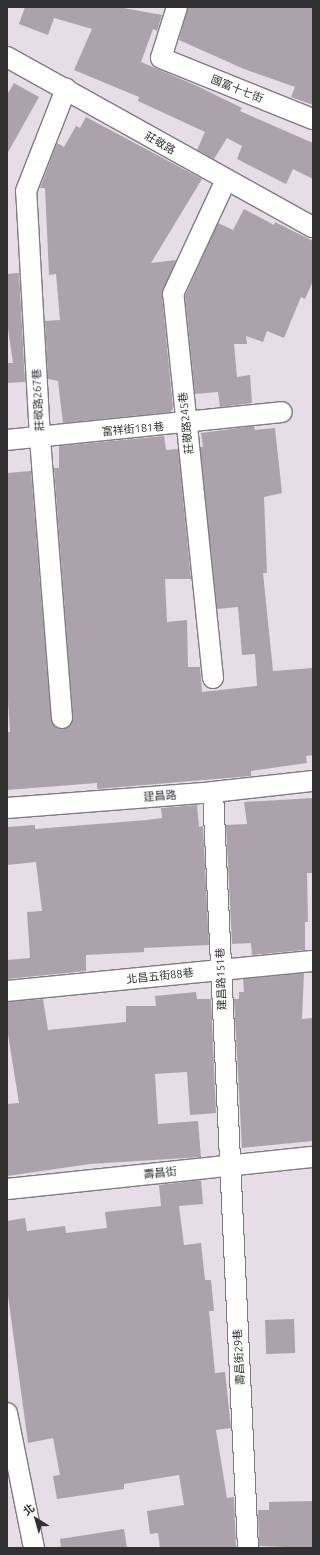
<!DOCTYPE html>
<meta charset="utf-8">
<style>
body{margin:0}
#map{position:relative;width:320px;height:1555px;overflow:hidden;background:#e6dde7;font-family:Ubuntu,"Noto Sans TC",sans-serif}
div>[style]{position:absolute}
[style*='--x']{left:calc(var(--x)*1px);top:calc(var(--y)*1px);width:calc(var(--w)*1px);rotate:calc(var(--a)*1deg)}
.building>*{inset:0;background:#aba2ac;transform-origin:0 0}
.roads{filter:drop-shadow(1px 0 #817982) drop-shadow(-1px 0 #817982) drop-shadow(0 1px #817982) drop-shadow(0 -1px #817982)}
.minor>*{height:20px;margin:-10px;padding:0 10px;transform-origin:10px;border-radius:10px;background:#fff}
span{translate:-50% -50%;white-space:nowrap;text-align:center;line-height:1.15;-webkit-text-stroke:4px #fff;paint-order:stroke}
.street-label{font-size:11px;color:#333034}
.frame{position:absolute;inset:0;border:8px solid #333034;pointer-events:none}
.north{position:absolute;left:16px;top:1499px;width:40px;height:40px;-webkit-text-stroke:3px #fff;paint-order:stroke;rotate:323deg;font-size:11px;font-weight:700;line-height:16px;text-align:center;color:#333034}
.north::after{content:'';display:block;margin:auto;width:14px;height:18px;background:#333034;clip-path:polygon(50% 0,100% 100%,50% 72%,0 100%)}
</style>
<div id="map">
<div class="building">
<div style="clip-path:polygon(25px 7px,118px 7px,162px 15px,157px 31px,153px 29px,141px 62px,197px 86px,242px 108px,240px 111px,313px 143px,313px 179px,293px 169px,286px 184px,237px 159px,242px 146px,227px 138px,214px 159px,197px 150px,205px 132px,138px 101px,139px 97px,74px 70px,92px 29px,54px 18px,48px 35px,19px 24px)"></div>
<div style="clip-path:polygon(188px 7px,313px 7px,313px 105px,291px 97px,295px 87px,244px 69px,179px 40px)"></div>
<div style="clip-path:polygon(14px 83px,39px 97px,7px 154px,7px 95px)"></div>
<div style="clip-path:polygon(86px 117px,202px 179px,151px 263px,176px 260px,162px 295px,173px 408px,171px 412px,63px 423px,58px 381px,48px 379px,45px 321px,60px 320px,56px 274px,49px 275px,45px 188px,40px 188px,57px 143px,64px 147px,76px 126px,80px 128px)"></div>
<div style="clip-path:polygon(244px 209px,274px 225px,275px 222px,313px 241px,313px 281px,305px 299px,301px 297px,284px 338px,267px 331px,263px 342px,246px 336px,247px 344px,234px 344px,237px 377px,250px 375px,252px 403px,220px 407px,218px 392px,195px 394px,185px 296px,218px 223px,233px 230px)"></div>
<div style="clip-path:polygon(19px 273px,25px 382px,7px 383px,7px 363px,13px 363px,7px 322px,7px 274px)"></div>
<div style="clip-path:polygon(254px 426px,255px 430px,275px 428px,282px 493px,264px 497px,267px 573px,263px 573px,273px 671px,313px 668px,313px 755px,306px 756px,307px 763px,251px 771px,251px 776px,97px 789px,97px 783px,7px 790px,7px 732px,10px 732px,7px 685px,7px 473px,31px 471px,51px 719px,57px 728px,63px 729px,72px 723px,73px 717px,54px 468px,59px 468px,59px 446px,164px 436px,166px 450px,178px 449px,191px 579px,165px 579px,167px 622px,187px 620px,188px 667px,200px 667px,202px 692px,257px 686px,255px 654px,242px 655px,238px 607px,217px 609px,200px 447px,203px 447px,201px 433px)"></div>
<div style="clip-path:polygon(313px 798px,313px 873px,307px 873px,308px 922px,305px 922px,305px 950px,252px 955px,251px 943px,232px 944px,226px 825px,247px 824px,244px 802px)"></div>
<div style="clip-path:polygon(197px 805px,199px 827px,203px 826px,209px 945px,144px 948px,144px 952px,86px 955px,86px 971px,7px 979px,7px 960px,30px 958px,27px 912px,42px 911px,36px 862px,7px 865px,7px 827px,35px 825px,35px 829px,147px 820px,162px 818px,161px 808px)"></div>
<div style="clip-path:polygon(304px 973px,302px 1019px,313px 1018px,313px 1141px,242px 1148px,234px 999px,239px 999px,239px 992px,244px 992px,243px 979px)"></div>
<div style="clip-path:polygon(196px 992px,197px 999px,211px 999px,216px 1113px,190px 1115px,187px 1072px,155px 1074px,158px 1124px,198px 1121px,201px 1157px,90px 1164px,7px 1176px,7px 1104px,19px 1103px,7px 1028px,7px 1002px,43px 999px,48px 1030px,126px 1022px,126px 1006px,156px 1006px,155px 996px)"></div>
<div style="clip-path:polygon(201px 1180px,203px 1204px,179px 1206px,184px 1245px,201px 1243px,205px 1280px,211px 1280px,214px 1311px,209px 1311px,215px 1373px,225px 1372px,231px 1428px,216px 1430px,227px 1498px,234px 1497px,236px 1548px,160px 1548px,158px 1533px,150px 1534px,147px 1511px,184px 1505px,179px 1475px,124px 1484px,124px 1489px,57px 1499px,53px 1476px,60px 1475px,53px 1438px,28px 1443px,7px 1288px,7px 1221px,25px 1218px,27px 1231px,65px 1226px,66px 1233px,107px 1228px,105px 1212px,161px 1206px,159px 1185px)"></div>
<div style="left:294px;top:1319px;width:34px;height:29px;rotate:88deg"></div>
<div style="clip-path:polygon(313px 1501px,313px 1548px,259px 1546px,258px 1510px,269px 1510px,269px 1502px)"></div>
<div style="clip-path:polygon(124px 1529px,127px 1548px,61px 1548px,60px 1539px)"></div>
</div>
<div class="roads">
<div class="minor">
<div style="--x:177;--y:7;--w:53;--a:107.4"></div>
<div style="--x:161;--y:58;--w:164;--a:21.9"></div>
<div style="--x:7;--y:57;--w:350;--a:29.1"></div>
<div style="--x:7;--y:440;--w:276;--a:-5.8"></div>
<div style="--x:213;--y:678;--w:386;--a:-95.9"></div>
<div style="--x:173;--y:294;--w:126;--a:-65.1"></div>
<div style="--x:62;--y:718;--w:281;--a:-94.5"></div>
<div style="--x:40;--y:438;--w:247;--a:-93.2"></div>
<div style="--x:26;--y:191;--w:110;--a:-68.6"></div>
<div style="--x:213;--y:792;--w:757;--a:87.35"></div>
<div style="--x:7;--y:808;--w:207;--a:-4.4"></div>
<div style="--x:213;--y:792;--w:101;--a:-6.3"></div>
<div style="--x:7;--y:991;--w:307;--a:-5.6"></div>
<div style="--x:7;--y:1189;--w:308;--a:-6"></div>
<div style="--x:7;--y:1413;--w:138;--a:78.7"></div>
</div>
</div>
<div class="street-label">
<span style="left:237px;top:89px;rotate:22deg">國富十七街</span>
<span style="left:160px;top:143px;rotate:30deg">莊敬路</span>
<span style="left:38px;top:400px;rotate:-93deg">莊敬路267巷</span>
<span style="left:186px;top:423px;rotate:-96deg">莊敬路245巷</span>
<span style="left:133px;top:429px;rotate:-5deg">富祥街181巷</span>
<span style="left:160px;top:796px;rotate:-4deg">建昌路</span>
<span style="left:160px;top:976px;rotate:-6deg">北昌五街88巷</span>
<span style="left:221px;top:979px;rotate:-92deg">建昌路151巷</span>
<span style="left:160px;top:1173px;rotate:-6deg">壽昌街</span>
<span style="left:239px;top:1357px;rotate:-93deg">壽昌街29巷</span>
</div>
<div class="frame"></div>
<div class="north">北</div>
</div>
